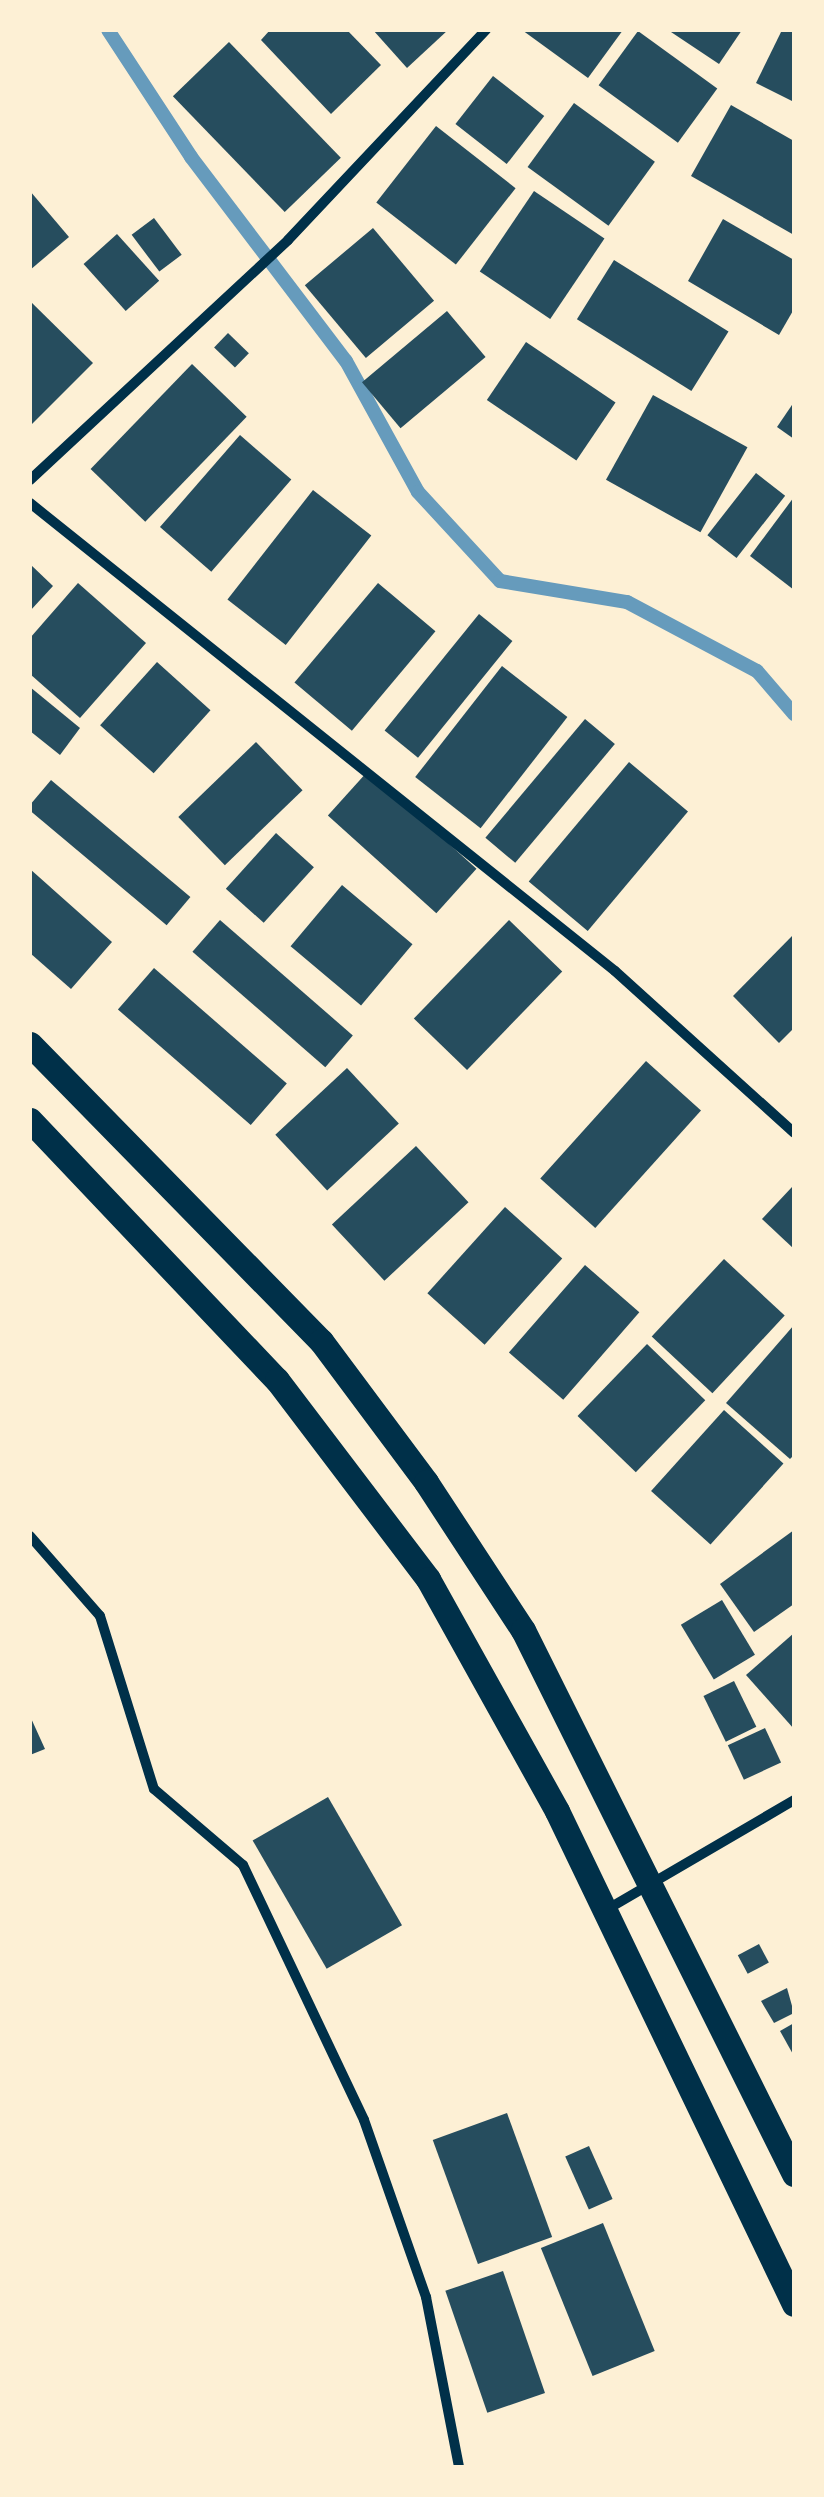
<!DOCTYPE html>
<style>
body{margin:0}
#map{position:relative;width:824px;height:2497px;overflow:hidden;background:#fdf0d5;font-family:Raleway,sans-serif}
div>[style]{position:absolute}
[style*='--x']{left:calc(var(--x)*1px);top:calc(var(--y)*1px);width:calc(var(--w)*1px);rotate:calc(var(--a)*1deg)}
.stream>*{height:14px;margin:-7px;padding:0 7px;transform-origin:7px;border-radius:7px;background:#669bbc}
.building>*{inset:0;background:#264d5e;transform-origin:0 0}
.minor>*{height:10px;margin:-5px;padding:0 5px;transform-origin:5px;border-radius:5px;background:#003049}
.primary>*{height:25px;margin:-12.5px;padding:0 12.5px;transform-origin:12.5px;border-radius:12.5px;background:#003049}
span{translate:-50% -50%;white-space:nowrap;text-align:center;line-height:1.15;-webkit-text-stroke:10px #fdf0d5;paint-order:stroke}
.frame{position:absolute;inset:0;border:32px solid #fdf0d5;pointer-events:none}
</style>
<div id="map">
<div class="stream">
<div style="--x:108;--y:30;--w:152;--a:56.8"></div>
<div style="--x:191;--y:157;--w:256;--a:52.8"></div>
<div style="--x:346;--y:361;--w:149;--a:61.2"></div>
<div style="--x:418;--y:492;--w:121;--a:47.3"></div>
<div style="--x:500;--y:581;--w:129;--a:9.4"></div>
<div style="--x:627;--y:602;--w:147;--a:28"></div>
<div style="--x:757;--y:671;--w:57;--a:49.3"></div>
</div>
<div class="building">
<div style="clip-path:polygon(270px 30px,347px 30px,381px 65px,331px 114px,261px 40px)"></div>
<div style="clip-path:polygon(373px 30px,448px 30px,407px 68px)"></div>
<div style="clip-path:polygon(522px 30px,623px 30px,588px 78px)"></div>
<div style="clip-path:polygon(668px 30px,742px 30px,719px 64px)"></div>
<div style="clip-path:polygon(782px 30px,794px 30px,794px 102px,756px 83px)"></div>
<div style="left:638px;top:31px;width:98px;height:67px;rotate:36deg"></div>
<div style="left:229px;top:42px;width:161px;height:78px;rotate:46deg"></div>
<div style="left:493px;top:76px;width:65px;height:61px;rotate:38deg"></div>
<div style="left:574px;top:103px;width:100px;height:79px;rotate:36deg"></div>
<div style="clip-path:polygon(731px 105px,794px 141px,794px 235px,691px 176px)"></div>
<div style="left:436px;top:126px;width:101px;height:97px;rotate:38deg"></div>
<div style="clip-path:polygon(30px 191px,69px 237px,30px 270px)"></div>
<div style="left:534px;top:191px;width:85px;height:97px;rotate:34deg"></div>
<div style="left:154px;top:218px;width:46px;height:28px;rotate:53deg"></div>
<div style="clip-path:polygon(723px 219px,794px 260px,794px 309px,779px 335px,688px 281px)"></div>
<div style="left:373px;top:228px;width:95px;height:89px;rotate:50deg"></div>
<div style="left:117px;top:234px;width:63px;height:45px;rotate:48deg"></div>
<div style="left:614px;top:260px;width:135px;height:70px;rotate:32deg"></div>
<div style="clip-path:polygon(30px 301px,93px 363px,30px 426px)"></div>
<div style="left:447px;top:311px;width:60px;height:111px;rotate:50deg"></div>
<div style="left:228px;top:333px;width:29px;height:20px;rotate:44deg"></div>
<div style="left:526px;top:342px;width:108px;height:70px;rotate:34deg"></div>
<div style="left:192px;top:364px;width:76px;height:146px;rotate:44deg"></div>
<div style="left:653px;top:395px;width:108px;height:97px;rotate:29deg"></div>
<div style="clip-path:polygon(794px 402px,794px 439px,777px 427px)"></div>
<div style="left:240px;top:435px;width:68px;height:122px;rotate:41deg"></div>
<div style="left:756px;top:473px;width:37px;height:79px;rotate:38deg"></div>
<div style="left:313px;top:490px;width:74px;height:139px;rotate:38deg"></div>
<div style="clip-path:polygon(794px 497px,794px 590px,750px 556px)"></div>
<div style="clip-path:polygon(30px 564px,53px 586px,30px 611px)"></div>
<div style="clip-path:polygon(78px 583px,146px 643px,80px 718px,30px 674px,30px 638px)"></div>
<div style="left:378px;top:583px;width:75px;height:130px;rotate:40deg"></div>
<div style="left:479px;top:614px;width:43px;height:150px;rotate:39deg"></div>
<div style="left:157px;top:662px;width:72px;height:85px;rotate:42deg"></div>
<div style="left:502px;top:666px;width:83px;height:141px;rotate:38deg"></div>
<div style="clip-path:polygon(30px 687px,80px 728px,60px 755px,30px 731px)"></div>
<div style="left:585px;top:719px;width:39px;height:155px;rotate:40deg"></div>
<div style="left:256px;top:742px;width:67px;height:108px;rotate:46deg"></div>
<div style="left:629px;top:762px;width:77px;height:156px;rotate:40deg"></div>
<div style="left:368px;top:771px;width:146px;height:60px;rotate:42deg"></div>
<div style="left:51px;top:780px;width:182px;height:37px;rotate:40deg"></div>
<div style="left:276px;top:833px;width:51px;height:75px;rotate:42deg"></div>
<div style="clip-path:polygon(30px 869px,112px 942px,71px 989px,30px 953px)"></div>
<div style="left:342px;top:885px;width:92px;height:80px;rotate:40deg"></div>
<div style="left:220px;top:920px;width:176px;height:42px;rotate:41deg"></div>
<div style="left:509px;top:920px;width:74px;height:137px;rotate:44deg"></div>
<div style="clip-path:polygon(794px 934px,794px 1028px,779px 1043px,733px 996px)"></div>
<div style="left:154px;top:968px;width:176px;height:55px;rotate:41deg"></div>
<div style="left:646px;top:1061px;width:74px;height:158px;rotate:42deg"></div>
<div style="left:347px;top:1068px;width:76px;height:98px;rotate:47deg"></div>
<div style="left:416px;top:1146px;width:77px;height:115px;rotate:47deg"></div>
<div style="clip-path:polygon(792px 1187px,794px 1189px,794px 1249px,762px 1219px)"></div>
<div style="left:505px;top:1207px;width:77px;height:116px;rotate:42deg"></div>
<div style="left:724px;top:1259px;width:83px;height:106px;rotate:43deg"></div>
<div style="left:585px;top:1265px;width:72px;height:116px;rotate:41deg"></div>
<div style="clip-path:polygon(794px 1325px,794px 1455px,790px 1459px,726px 1403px)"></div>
<div style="left:647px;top:1344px;width:81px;height:100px;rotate:44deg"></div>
<div style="left:724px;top:1410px;width:80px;height:109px;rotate:42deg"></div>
<div style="clip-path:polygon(794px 1530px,794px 1604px,754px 1632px,720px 1584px)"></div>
<div style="left:722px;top:1600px;width:64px;height:48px;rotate:59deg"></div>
<div style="clip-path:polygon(794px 1633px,794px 1729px,746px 1675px)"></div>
<div style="left:734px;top:1681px;width:51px;height:34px;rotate:64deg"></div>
<div style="clip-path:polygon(30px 1716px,45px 1749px,30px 1755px)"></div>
<div style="left:765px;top:1728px;width:38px;height:41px;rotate:65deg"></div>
<div style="left:328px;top:1797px;width:148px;height:87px;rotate:60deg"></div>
<div style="left:759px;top:1944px;width:21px;height:24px;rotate:62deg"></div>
<div style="clip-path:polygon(787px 1988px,794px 2013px,774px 2023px,761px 2001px)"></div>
<div style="clip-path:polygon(794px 2023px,794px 2056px,780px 2031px)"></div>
<div style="left:507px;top:2113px;width:132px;height:79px;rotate:70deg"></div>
<div style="left:589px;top:2146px;width:58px;height:26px;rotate:66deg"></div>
<div style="left:603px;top:2223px;width:138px;height:67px;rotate:68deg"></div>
<div style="left:503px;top:2271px;width:129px;height:61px;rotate:71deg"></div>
</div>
<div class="minor">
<div style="--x:30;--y:480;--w:352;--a:-42.9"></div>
<div style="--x:288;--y:240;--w:289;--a:-46.7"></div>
<div style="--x:30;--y:503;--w:749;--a:38.66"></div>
<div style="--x:615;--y:971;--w:241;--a:42.1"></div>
<div style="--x:30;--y:1536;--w:106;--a:48.8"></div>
<div style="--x:100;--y:1616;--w:181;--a:72.7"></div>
<div style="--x:154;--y:1789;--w:117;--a:40.5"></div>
<div style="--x:243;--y:1865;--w:282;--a:64.6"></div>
<div style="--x:364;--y:2120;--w:188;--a:70.7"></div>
<div style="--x:426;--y:2297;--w:173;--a:79"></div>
<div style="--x:606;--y:1910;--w:218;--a:-30.3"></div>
</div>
<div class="primary">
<div style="--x:30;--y:1044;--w:416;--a:45.6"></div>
<div style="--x:321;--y:1341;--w:176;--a:53.3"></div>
<div style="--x:426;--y:1482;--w:177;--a:56.8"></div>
<div style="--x:523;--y:1630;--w:608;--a:63.52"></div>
<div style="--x:30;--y:1120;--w:359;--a:46.5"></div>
<div style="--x:277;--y:1380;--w:250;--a:52.8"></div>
<div style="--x:428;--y:1579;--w:265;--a:60.9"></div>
<div style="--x:557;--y:1811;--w:547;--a:64.32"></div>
</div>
<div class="frame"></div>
</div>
